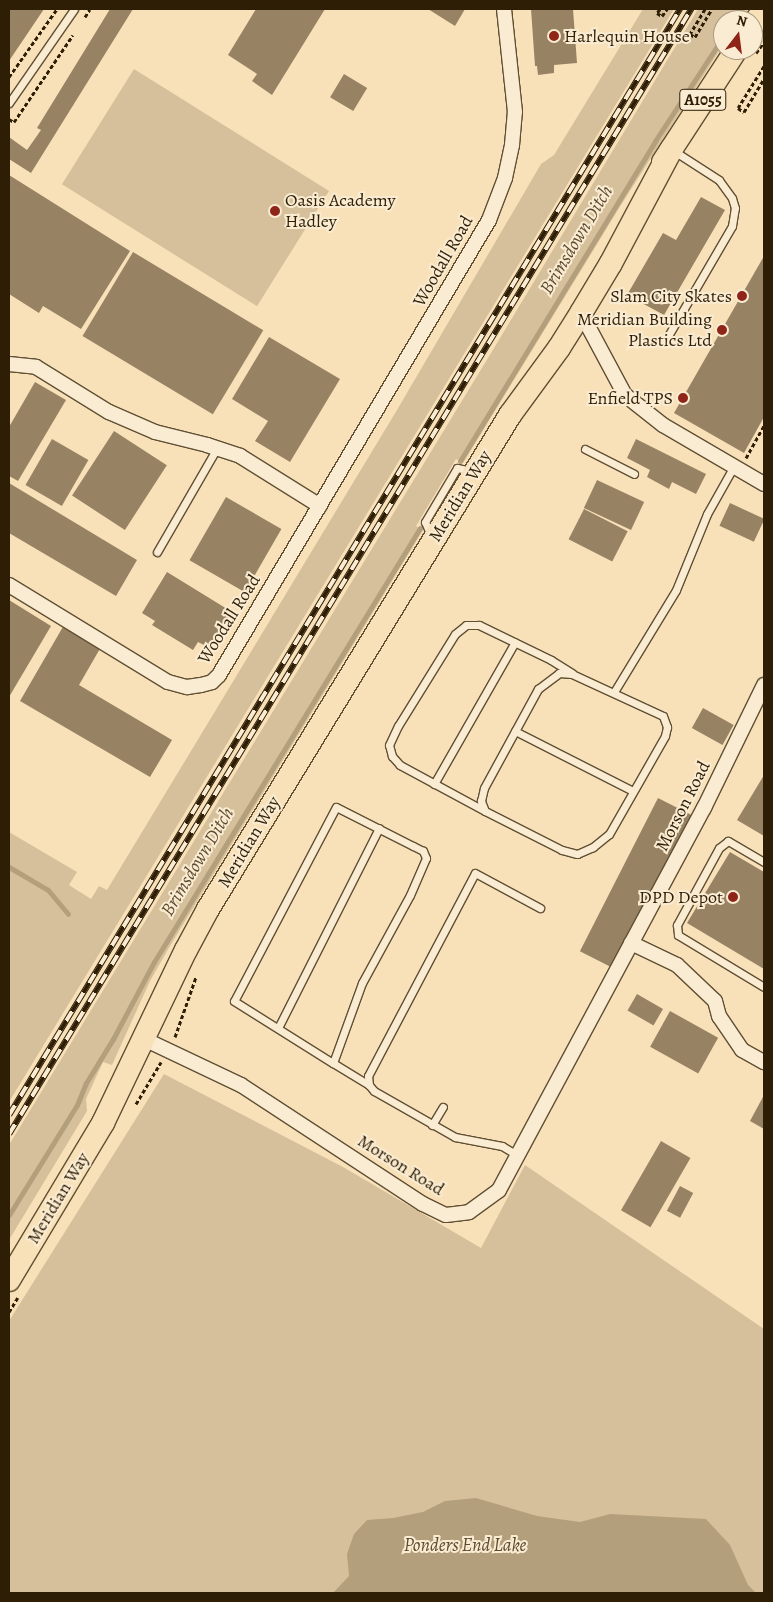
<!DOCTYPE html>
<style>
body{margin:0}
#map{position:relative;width:773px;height:1602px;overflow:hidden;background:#f8e1b9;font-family:Alegreya,serif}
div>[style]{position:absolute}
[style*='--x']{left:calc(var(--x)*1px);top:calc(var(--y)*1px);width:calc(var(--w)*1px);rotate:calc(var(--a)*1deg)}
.green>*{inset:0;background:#d6c09b;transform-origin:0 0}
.water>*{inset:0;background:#b39f7c}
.stream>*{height:5px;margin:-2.5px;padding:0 2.5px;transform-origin:2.5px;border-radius:2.5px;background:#b39f7c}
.building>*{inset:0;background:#978363;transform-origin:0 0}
.path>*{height:3px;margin-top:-1.5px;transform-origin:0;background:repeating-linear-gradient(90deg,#2e1e06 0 4px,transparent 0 6.5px)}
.roads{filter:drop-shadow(1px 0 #604f33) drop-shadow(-1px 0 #604f33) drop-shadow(0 1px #604f33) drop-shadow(0 -1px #604f33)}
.service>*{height:7px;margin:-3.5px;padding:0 3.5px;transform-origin:3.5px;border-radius:3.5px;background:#faecd2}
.minor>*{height:14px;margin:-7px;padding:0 7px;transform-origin:7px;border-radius:7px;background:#faecd2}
.primary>*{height:22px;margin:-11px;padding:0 11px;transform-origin:11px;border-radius:11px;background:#f8e1b9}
.rail>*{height:5.5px;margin-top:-2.75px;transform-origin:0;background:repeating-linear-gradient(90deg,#faecd2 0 11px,#2e1e06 0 22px);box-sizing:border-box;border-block:1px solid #2e1e06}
.dots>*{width:14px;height:14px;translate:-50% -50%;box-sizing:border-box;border:2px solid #faecd2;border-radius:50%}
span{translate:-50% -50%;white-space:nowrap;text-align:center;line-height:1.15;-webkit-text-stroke:4px #faecd2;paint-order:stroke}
.shield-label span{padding:1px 4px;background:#faecd2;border:1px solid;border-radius:4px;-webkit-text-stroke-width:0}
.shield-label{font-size:16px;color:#2e1e06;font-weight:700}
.poi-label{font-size:18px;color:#2e1e06}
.left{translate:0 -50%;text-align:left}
.right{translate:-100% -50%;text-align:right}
.street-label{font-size:18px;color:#2e1e06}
.water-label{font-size:19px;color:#5d4b2f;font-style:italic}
.frame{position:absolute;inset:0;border:10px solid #2e1e06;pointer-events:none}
.north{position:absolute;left:713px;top:10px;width:50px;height:50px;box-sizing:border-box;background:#faecd2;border:1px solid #a89a80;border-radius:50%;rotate:15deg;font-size:14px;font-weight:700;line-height:20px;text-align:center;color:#2e1e06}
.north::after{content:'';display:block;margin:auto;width:18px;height:22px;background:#8f2418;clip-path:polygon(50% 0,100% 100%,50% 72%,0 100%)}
</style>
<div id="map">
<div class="green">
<div style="clip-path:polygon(643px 9px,674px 9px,9px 1102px,9px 832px,77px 872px,69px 885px,91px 899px,99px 886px,107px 890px,397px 410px,541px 164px,554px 155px)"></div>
<div style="clip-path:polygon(698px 9px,748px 9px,740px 20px,723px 20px,723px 45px,621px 205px,463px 463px,456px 459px,416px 526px,423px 530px,170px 946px,150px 981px,112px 1065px,103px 1062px,86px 1099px,87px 1111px,9px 1240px,9px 1145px,488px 358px)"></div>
<div style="left:134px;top:69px;width:230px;height:136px;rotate:32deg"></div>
<div style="clip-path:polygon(164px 1074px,343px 1167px,481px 1248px,525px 1165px,764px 1329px,764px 1593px,9px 1593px,9px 1321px)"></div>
</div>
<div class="water">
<div style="clip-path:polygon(476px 1498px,537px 1516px,580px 1522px,610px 1514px,706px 1519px,730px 1545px,748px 1585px,756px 1593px,333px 1593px,349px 1576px,347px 1554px,354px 1534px,367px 1520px,393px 1518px,423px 1512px,445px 1501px)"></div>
</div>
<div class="stream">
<div style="--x:734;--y:20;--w:13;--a:-58"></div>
<div style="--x:460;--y:461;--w:375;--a:-58.6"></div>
<div style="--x:655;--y:141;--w:124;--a:-56.8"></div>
<div style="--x:9;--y:867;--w:45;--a:30.5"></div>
<div style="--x:48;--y:890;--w:31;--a:50"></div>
<div style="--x:9;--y:1215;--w:129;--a:-58.3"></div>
<div style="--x:77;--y:1105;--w:24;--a:-68"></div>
<div style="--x:86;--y:1083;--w:52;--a:-58.5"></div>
<div style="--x:113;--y:1039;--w:87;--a:-62"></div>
<div style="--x:154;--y:962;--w:509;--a:-58.5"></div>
</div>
<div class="building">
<div style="clip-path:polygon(9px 9px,44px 9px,9px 61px)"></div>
<div style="clip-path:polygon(110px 9px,133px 9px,31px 173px,9px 159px,9px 137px,27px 150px,41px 130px,37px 128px)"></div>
<div style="clip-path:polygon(256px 9px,325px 9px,272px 95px,252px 81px,257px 74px,228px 55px)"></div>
<div style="clip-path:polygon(428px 9px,465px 9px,455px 26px)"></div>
<div style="clip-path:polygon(531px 9px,573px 9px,577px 63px,554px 65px,554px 73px,538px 75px,537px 66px,535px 66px)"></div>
<div style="left:344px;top:74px;width:27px;height:27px;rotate:31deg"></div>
<div style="clip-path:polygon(9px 175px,130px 251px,81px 329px,43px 306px,39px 313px,9px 294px)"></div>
<div style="clip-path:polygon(701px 197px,725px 210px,664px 315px,627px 295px,663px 233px,676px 240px)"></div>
<div style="left:133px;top:252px;width:152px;height:98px;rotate:31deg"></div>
<div style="clip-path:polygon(764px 256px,764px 417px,744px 453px,674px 413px)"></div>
<div style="clip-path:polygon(269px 337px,340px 379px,290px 462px,255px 441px,268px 421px,232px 399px)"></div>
<div style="clip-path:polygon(35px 382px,66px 400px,18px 481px,9px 476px,9px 427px)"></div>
<div style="left:114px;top:431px;width:63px;height:77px;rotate:33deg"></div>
<div style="left:52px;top:439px;width:42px;height:53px;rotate:30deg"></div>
<div style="clip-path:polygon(636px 439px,706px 474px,696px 494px,672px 482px,669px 489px,647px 477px,650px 470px,627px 458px)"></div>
<div style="left:597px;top:480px;width:52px;height:31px;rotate:25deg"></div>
<div style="clip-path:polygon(9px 483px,137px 560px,116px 596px,9px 533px)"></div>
<div style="left:226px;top:497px;width:64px;height:73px;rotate:30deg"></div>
<div style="left:730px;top:503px;width:38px;height:25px;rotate:25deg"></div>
<div style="left:584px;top:509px;width:49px;height:34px;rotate:27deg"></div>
<div style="clip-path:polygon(167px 572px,232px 612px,210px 648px,198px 642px,193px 650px,152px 625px,155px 621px,142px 613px)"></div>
<div style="clip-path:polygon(9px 600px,51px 626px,9px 697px)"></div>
<div style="clip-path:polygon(64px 625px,101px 647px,79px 685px,172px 740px,150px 777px,20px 701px)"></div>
<div style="left:703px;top:708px;width:35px;height:23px;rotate:29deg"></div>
<div style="clip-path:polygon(764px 775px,764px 836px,737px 820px)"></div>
<div style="left:658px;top:798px;width:37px;height:172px;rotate:27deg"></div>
<div style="clip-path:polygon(730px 852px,764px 872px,764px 969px,687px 923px)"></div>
<div style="left:637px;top:994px;width:30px;height:19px;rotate:30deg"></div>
<div style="left:670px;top:1011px;width:55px;height:41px;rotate:29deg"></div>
<div style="clip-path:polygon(764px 1095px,764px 1129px,750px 1121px)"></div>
<div style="left:661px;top:1141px;width:34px;height:80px;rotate:30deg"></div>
<div style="left:680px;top:1186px;width:15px;height:28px;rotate:28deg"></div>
</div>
<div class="path">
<div style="--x:660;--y:9;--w:5;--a:127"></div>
<div style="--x:657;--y:13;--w:6;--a:31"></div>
<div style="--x:662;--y:16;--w:9;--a:-54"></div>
<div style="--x:705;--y:9;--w:29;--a:121"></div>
<div style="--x:690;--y:34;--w:6;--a:31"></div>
<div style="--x:695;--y:37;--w:33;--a:-59"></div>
<div style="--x:85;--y:17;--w:9;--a:-58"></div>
<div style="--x:756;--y:53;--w:14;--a:-54"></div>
<div style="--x:764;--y:66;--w:49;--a:121.8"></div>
<div style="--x:738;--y:108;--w:7;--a:34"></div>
<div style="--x:744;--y:112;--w:39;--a:-59"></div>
<div style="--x:9;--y:77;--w:83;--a:-54.8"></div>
<div style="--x:9;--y:119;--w:6;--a:31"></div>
<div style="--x:14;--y:122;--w:105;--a:-55.9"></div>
<div style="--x:746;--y:458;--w:37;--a:-61"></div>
<div style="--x:175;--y:1037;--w:64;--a:-70.7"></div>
<div style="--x:136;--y:1104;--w:49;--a:-59.2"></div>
<div style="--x:9;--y:1312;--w:17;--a:-59"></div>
</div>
<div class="roads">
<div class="service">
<div style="--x:9;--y:103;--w:114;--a:-55.3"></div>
<div style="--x:668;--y:336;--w:127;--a:-59.8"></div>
<div style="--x:732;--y:226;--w:18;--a:-81"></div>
<div style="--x:735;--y:208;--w:10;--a:-107"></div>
<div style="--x:732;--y:198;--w:22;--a:-126"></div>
<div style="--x:719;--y:180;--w:54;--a:-147.2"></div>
<div style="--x:585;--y:449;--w:55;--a:27"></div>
<div style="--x:431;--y:536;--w:15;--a:-113"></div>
<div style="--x:425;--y:522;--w:63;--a:-59.3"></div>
<div style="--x:457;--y:468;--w:15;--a:11"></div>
<div style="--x:157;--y:552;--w:120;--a:-60"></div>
<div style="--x:559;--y:673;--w:13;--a:4"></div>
<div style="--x:572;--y:674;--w:100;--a:24.8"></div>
<div style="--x:663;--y:716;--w:12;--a:70"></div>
<div style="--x:667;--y:727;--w:9;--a:103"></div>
<div style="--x:665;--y:736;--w:113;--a:119.7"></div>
<div style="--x:609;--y:834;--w:21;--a:141"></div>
<div style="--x:593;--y:847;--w:17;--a:156"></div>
<div style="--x:577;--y:854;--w:16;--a:-165"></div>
<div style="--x:562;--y:850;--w:86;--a:-153.1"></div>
<div style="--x:485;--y:811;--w:11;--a:-112"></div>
<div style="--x:481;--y:801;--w:13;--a:-77"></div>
<div style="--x:484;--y:788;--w:113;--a:-61.4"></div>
<div style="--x:538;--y:689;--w:26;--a:-37"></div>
<div style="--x:614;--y:692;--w:119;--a:-58.7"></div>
<div style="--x:676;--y:590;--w:82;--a:-67.8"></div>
<div style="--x:707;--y:514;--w:55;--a:-60.6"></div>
<div style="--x:515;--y:731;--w:132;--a:27"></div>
<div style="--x:434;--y:784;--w:163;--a:-60.3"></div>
<div style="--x:485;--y:811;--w:97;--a:-151.6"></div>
<div style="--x:400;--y:765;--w:12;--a:-132"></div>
<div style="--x:392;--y:756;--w:11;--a:-105"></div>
<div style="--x:389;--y:745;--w:21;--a:-65"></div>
<div style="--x:398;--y:726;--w:108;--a:-58.2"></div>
<div style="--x:455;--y:634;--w:14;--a:-39"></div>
<div style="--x:466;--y:625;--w:13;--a:0"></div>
<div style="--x:479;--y:625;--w:80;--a:25.9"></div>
<div style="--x:551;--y:660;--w:25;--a:32"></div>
<div style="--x:764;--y:862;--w:42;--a:-149.7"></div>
<div style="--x:728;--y:841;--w:11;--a:142"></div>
<div style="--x:719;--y:848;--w:88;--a:118.6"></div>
<div style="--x:677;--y:925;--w:10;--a:84"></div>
<div style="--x:678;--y:935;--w:100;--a:31.2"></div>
<div style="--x:278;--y:1028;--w:224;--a:-63.2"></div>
<div style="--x:333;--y:1063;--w:85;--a:-70.1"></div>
<div style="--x:362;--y:983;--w:100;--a:-61.4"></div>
<div style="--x:410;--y:895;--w:40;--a:-66.6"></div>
<div style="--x:426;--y:858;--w:8;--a:-113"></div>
<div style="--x:423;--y:851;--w:11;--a:-153"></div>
<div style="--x:413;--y:846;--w:86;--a:-153.1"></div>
<div style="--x:336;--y:807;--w:219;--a:117.7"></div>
<div style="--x:234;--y:1001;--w:117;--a:32.1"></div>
<div style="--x:333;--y:1063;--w:42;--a:31.4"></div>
<div style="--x:432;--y:1125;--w:21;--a:-59"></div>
<div style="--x:517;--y:1155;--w:17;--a:-149"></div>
<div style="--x:502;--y:1146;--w:48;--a:-169.2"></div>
<div style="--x:455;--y:1137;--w:93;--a:-150.4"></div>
<div style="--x:374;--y:1091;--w:8;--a:-130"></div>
<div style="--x:369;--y:1085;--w:9;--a:-96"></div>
<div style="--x:368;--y:1076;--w:229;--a:-62.2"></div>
<div style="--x:475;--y:873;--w:74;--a:28.3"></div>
</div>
<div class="minor">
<div style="--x:581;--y:313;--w:93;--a:61.8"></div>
<div style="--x:625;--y:395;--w:48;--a:38.3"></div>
<div style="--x:663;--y:425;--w:117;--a:30.3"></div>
<div style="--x:9;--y:364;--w:27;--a:6"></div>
<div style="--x:36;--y:367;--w:86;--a:31.7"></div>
<div style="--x:109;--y:412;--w:50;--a:23.5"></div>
<div style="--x:155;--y:432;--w:54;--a:14"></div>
<div style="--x:207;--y:445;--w:35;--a:18"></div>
<div style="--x:240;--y:456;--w:94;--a:32"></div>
<div style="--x:9;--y:585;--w:186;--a:31.4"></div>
<div style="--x:168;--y:682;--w:20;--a:15"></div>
<div style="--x:187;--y:687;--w:14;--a:-8"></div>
<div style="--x:201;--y:685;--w:11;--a:-15"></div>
<div style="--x:212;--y:682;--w:10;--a:-45"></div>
<div style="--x:219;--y:675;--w:529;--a:-59.31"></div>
<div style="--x:489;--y:220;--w:45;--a:-69.1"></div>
<div style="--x:505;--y:178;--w:34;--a:-78"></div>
<div style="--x:512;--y:145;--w:33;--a:-85"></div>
<div style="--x:515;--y:112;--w:104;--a:-96.1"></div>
<div style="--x:631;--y:943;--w:51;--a:25.6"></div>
<div style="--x:677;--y:965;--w:52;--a:43.5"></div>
<div style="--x:715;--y:1001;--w:16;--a:75"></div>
<div style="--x:719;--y:1016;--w:41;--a:55.9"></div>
<div style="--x:742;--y:1050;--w:25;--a:29"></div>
<div style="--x:144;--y:1039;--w:107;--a:25.4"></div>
<div style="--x:241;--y:1085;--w:217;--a:33.2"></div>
<div style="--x:423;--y:1204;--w:25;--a:26"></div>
<div style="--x:446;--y:1215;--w:23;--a:-7"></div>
<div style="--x:469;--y:1212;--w:37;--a:-36"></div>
<div style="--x:499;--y:1190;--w:434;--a:-61.8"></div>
<div style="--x:704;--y:808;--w:137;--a:-64"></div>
</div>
<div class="primary">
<div style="--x:753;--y:25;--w:19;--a:-55"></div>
<div style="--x:663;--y:162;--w:134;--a:-56.9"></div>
<div style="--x:9;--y:1280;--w:183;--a:-59.1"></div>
<div style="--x:103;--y:1123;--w:192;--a:-64.4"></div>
<div style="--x:186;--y:950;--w:47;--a:-61.8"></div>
<div style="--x:208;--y:909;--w:579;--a:-58.56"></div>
<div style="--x:510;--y:415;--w:83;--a:-53.8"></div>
<div style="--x:559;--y:348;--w:41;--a:-57.8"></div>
<div style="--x:581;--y:313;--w:58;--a:-59"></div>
<div style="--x:611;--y:263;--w:128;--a:-62"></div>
</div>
</div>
<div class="rail">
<div style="--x:9;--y:1115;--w:1294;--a:-58.76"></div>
<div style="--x:9;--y:1134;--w:1316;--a:-58.77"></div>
</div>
<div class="dots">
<div style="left:554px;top:36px;background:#8f2418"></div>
<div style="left:275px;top:211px;background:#8f2418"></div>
<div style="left:742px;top:296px;background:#8f2418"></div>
<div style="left:722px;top:330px;background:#8f2418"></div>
<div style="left:683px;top:398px;background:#8f2418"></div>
<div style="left:733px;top:897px;background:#8f2418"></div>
</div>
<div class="shield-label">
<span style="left:703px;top:100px">A1055</span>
</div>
<div class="poi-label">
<span class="left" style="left:564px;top:36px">Harlequin House</span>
<span class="left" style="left:285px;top:211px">Oasis Academy<br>Hadley</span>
<span class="right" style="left:732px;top:296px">Slam City Skates</span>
<span class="right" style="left:712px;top:330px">Meridian Building<br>Plastics Ltd</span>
<span class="right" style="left:673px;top:398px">Enfield TPS</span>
<span class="right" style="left:723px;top:897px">DPD Depot</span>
</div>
<div class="street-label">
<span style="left:443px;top:261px;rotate:-60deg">Woodall Road</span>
<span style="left:460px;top:496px;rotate:-59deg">Meridian Way</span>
<span style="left:229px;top:619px;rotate:-58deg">Woodall Road</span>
<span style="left:683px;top:806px;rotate:-63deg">Morson Road</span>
<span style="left:249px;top:842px;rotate:-59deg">Meridian Way</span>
<span style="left:401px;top:1165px;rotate:32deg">Morson Road</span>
<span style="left:58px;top:1198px;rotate:-59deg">Meridian Way</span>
</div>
<div class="water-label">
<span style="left:577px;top:240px;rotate:-59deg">Brimsdown Ditch</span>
<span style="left:198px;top:862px;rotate:-59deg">Brimsdown Ditch</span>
<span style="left:465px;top:1546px">Ponders End Lake</span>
</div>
<div class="frame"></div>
<div class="north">N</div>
</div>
